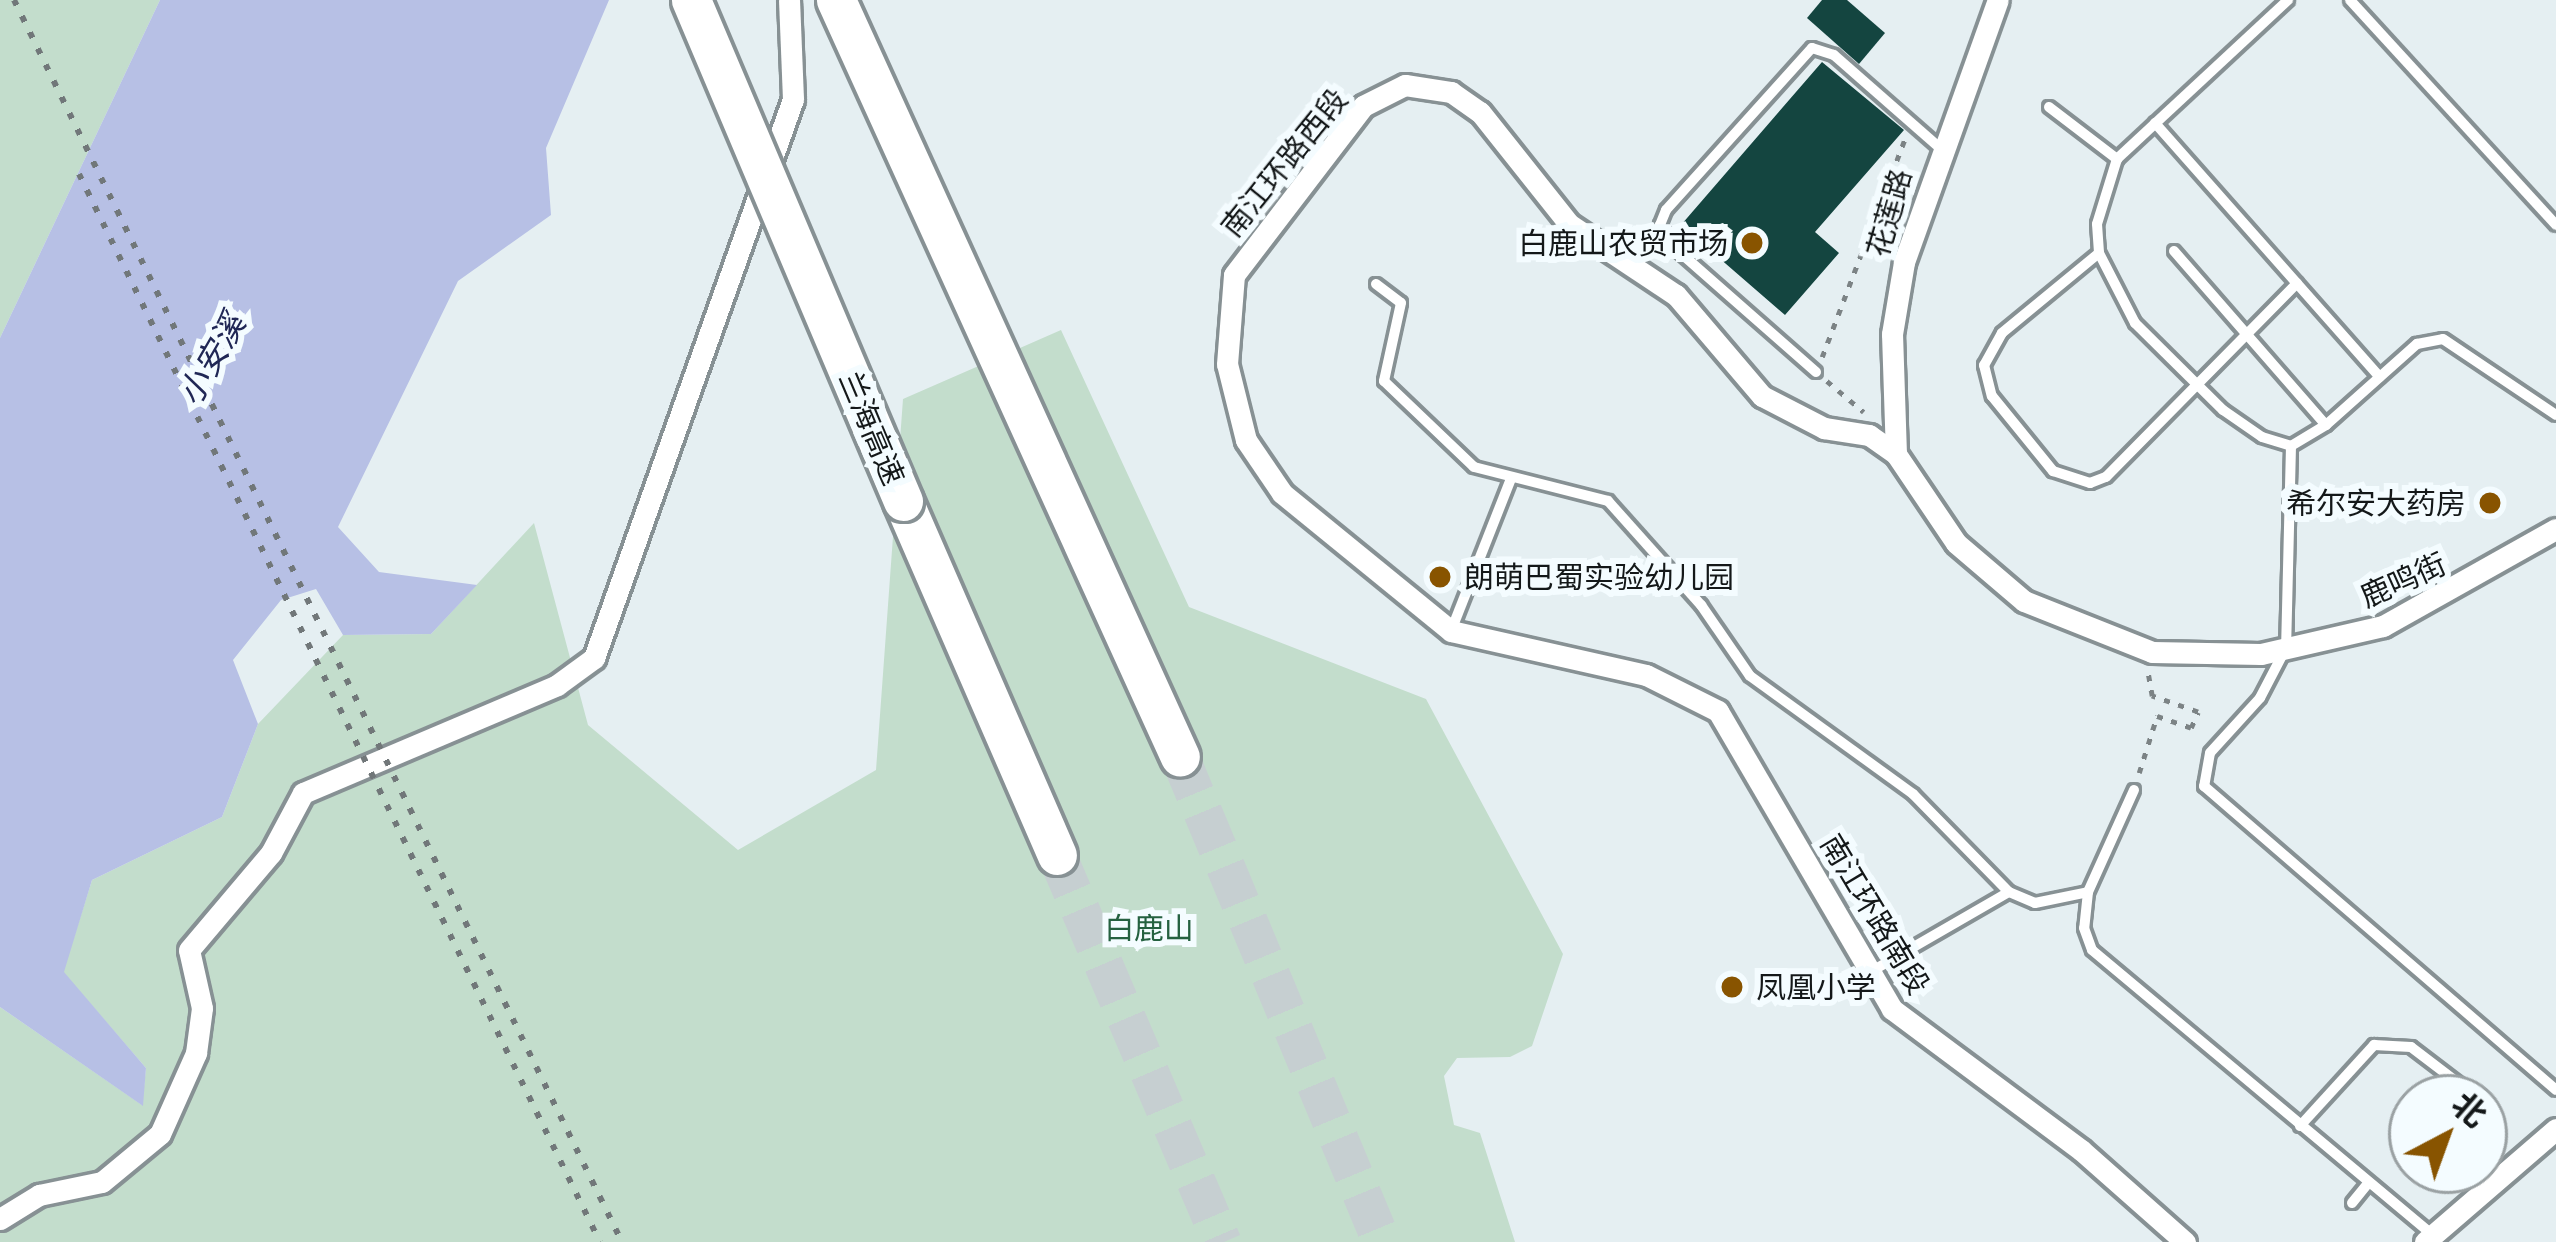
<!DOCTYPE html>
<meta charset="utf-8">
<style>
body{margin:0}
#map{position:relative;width:2556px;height:1242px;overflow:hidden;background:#e5eff2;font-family:"IBM Plex Sans","Noto Sans SC",sans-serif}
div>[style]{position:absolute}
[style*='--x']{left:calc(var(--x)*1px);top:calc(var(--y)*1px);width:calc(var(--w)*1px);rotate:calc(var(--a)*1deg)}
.green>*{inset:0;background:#c3ddcc}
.water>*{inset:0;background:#b7c0e5}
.building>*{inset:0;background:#144540}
.highway-tunnel>*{height:39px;margin-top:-19.5px;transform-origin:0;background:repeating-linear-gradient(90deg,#c6cfd1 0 39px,transparent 0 59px)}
.path>*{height:4.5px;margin-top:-2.25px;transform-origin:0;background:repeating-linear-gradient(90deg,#7c8385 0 6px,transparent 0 15px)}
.roads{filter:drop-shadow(3px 0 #879194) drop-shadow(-3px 0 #879194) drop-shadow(0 3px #879194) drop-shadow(0 -3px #879194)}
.lane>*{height:10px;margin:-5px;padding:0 5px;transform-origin:5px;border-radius:5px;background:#fff}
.street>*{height:21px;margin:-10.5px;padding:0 10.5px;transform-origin:10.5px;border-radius:10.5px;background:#fff}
.highway>*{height:39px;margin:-19.5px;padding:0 19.5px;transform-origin:19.5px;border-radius:19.5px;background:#fff}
.rail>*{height:6px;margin-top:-3px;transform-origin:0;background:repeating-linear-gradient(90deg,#717779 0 6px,transparent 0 18px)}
.bridges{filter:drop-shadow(3px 0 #879194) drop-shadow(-3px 0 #879194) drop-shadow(0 3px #879194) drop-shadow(0 -3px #879194)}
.highway-bridge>*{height:39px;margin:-19.5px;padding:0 19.5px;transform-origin:19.5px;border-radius:19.5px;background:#fff}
.dots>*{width:33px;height:33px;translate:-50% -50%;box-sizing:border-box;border:6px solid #f4fcff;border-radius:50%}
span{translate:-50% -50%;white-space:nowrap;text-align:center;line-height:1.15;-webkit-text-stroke:12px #f4fcff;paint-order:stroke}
.street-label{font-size:30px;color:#141819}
.poi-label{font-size:30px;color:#141819}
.right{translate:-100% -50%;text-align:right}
.left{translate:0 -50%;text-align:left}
.park-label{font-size:30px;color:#256140}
.water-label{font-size:33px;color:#202755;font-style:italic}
.north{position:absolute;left:2388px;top:1074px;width:120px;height:120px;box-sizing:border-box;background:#f4fcff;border:3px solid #9aa1a3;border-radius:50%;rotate:41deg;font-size:33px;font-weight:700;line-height:48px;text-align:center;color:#141819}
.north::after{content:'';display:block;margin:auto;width:42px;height:54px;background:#885400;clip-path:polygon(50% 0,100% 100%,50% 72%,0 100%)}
</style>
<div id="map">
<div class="green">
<div style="clip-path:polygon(0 0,160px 0,0 338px)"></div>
<div style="clip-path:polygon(1061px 330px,1189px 607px,1426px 699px,1563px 954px,1532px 1046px,1510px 1057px,1457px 1058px,1444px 1076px,1454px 1125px,1480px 1133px,1515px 1242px,0 1242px,0 1007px,142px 1105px,146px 1068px,63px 972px,92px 880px,222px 817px,258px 724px,343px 635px,431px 634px,534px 523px,588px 725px,738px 850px,876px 770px,903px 399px)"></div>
</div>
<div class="water">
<div style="clip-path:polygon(160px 0,609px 0,546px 148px,551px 215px,458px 281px,338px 527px,379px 572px,477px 585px,431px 634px,343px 635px,316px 589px,281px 600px,233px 660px,258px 724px,222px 817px,92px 880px,64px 972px,146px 1068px,143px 1106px,0 1007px,0 338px)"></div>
</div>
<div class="building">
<div style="clip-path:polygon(1822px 0,1847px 0,1885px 33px,1859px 64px,1807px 18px)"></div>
<div style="clip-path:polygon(1822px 62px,1904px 130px,1815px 232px,1839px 253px,1785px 315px,1681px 225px)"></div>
</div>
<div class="highway-tunnel">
<div style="--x:1180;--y:757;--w:525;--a:67.39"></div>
<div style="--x:1057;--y:855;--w:421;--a:66.9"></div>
</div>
<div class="path">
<div style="--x:1822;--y:357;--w:234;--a:-69.2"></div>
<div style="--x:1827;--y:381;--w:48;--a:40"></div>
<div style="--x:2139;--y:773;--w:60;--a:-72.5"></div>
<div style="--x:2157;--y:716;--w:36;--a:19"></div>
<div style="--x:2191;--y:728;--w:17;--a:-66"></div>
<div style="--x:2198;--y:712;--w:49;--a:-160.8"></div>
<div style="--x:2152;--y:696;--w:22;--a:-100"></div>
</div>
<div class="roads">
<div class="lane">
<div style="--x:2288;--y:0;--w:233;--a:137.1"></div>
<div style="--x:2117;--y:159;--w:68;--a:107.1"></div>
<div style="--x:2097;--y:224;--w:29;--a:86"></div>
<div style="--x:2099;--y:253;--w:79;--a:62.8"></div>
<div style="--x:2135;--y:323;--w:124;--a:44.7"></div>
<div style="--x:2223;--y:410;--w:47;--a:34.7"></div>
<div style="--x:2262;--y:437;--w:30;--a:17"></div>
<div style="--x:2291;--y:446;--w:41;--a:-31"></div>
<div style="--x:2326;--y:425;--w:122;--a:-41.7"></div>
<div style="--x:2417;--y:344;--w:26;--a:-11"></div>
<div style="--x:2443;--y:339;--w:136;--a:33.9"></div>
<div style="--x:2350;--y:0;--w:305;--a:47.5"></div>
<div style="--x:2049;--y:107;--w:86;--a:37.4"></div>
<div style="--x:2155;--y:123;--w:339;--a:48.5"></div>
<div style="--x:2174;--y:251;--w:231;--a:48.9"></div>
<div style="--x:2099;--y:253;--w:126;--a:140.5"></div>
<div style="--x:2002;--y:333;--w:37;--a:119"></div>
<div style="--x:1984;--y:365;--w:32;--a:76"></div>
<div style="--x:1992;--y:396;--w:97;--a:50.9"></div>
<div style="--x:2053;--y:471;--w:39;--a:18"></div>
<div style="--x:2090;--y:483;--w:17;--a:-21"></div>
<div style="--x:2106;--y:477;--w:272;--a:-45.4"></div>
<div style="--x:1376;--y:284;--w:31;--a:37"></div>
<div style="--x:1401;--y:303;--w:80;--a:102.3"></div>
<div style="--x:1384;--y:381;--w:124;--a:43.7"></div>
<div style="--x:1474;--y:467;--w:138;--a:14.2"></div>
<div style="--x:1608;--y:501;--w:140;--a:48.2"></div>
<div style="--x:1701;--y:605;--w:86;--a:55.4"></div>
<div style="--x:1750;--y:676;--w:201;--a:35.9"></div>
<div style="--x:1913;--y:794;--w:137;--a:45.6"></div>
<div style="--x:2009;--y:892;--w:28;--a:23"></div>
<div style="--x:2035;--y:903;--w:54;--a:-11.7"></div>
<div style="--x:1816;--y:372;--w:186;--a:-138.7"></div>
<div style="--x:1676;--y:249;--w:29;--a:-124"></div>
<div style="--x:1660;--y:225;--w:16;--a:-68"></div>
<div style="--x:1666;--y:210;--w:218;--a:-48"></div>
<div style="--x:1812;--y:48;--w:23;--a:18"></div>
<div style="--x:1834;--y:55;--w:141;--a:41.3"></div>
<div style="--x:2291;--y:446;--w:202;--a:91.4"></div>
<div style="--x:2286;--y:648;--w:56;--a:117.5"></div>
<div style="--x:2260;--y:698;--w:74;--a:132.3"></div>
<div style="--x:2210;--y:753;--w:34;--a:100"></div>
<div style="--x:2204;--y:786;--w:465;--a:40.8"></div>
<div style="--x:1451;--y:631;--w:163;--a:-68.5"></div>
<div style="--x:2134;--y:790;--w:112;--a:114.3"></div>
<div style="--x:2088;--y:892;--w:36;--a:96"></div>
<div style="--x:2084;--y:928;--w:23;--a:70"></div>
<div style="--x:2092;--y:950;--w:444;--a:39.9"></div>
<div style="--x:1872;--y:971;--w:158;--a:-30"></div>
<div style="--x:2300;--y:1126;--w:110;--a:-47.6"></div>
<div style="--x:2374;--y:1045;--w:37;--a:3"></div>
<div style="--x:2411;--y:1047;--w:79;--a:37.3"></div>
<div style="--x:2352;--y:1203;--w:26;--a:-51"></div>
</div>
<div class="street">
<div style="--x:1896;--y:454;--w:120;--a:-91.9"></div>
<div style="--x:1892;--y:334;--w:73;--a:-80.5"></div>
<div style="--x:1904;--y:262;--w:278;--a:-70.3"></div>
<div style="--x:0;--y:1219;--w:46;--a:-31.6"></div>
<div style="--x:39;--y:1195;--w:64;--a:-11.7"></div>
<div style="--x:102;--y:1182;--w:75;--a:-39.6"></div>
<div style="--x:160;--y:1134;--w:89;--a:-66"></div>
<div style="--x:196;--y:1053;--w:45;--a:-82.4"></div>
<div style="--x:202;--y:1008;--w:59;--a:-102.6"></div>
<div style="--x:189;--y:950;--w:127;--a:-49.8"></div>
<div style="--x:271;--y:853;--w:68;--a:-61.9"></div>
<div style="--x:303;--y:793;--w:276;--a:-23"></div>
<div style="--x:557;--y:685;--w:46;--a:-36.1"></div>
<div style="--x:594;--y:658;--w:593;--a:-70.4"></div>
<div style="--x:793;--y:99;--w:99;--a:-92.3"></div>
<div style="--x:2185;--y:1242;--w:139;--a:-138.5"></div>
<div style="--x:2081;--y:1150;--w:236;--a:-143.3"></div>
<div style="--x:1892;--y:1009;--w:345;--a:-120.3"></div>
<div style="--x:1718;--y:711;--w:80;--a:-153.4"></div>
<div style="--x:1646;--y:675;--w:200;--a:-167.3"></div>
<div style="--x:1451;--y:631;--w:218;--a:-140.8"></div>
<div style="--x:1282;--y:493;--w:64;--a:-124.2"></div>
<div style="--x:1246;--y:440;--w:78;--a:-104"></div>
<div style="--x:1227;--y:364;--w:89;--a:-85.5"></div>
<div style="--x:1234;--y:275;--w:213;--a:-52.6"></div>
<div style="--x:1363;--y:106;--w:47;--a:-26.6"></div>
<div style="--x:1405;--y:85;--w:47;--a:8.7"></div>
<div style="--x:1451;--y:92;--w:35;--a:35"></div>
<div style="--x:1480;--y:112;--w:143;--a:51.5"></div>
<div style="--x:1569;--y:224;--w:128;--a:33.6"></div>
<div style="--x:1676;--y:295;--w:133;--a:49.6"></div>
<div style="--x:1762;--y:396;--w:70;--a:27.3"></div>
<div style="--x:1824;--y:428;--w:46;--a:8.8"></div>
<div style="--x:1869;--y:435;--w:33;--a:35"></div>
<div style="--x:1896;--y:454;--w:107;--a:56"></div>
<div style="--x:1956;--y:543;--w:89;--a:40.5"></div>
<div style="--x:2024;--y:601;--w:138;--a:21.7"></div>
<div style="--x:2152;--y:652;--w:109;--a:1.1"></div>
<div style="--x:2261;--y:654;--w:125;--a:-12.9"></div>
<div style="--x:2383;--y:626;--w:198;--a:-29.3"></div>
<div style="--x:2425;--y:1242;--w:173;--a:-40.8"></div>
</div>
<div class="highway">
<div style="--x:836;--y:0;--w:831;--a:65.56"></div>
<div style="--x:903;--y:501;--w:386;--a:66.5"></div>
</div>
</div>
<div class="rail">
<div style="--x:14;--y:0;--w:1383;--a:63.92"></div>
<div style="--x:79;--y:174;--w:1188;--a:64"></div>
</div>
<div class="bridges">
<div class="highway-bridge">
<div style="--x:691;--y:0;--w:544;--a:67.06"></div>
</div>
</div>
<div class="dots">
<div style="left:1752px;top:243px;background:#885400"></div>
<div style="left:2490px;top:503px;background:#885400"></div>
<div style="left:1440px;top:577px;background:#885400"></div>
<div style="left:1732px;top:987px;background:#885400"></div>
</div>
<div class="street-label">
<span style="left:1284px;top:163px;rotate:-51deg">南江环路西段</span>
<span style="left:1889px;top:213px;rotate:-74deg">花莲路</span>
<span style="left:872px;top:428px;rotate:67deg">兰海高速</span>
<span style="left:2403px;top:580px;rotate:-24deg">鹿鸣街</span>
<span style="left:1875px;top:914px;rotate:59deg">南江环路南段</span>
</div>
<div class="poi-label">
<span class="right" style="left:1728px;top:243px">白鹿山农贸市场</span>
<span class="right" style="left:2466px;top:503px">希尔安大药房</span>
<span class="left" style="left:1464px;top:577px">朗萌巴蜀实验幼儿园</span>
<span class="left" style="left:1756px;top:987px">凤凰小学</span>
</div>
<div class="park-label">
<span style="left:1149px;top:928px">白鹿山</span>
</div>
<div class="water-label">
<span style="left:211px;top:359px;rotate:-60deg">小安溪</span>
</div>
<div class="north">北</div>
</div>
